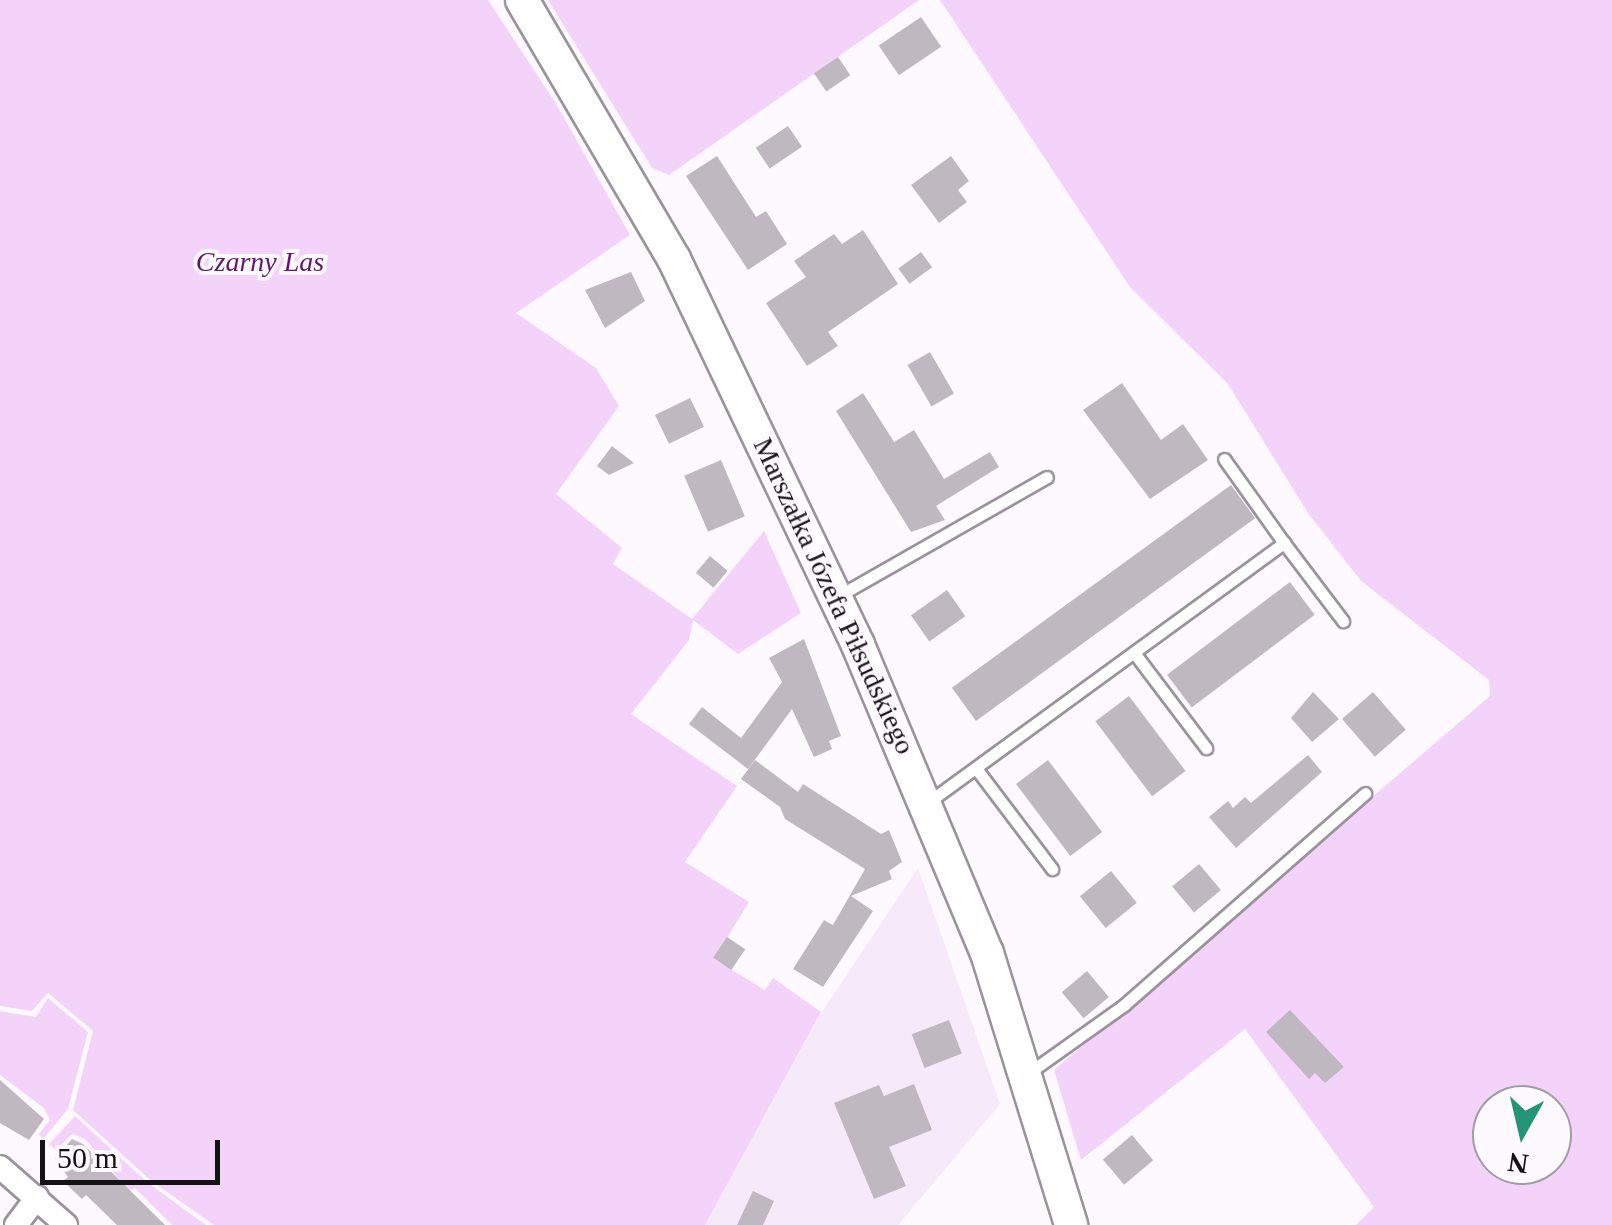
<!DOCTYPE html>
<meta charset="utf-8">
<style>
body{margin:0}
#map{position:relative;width:1612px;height:1225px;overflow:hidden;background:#fdf9fe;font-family:"Times New Roman",serif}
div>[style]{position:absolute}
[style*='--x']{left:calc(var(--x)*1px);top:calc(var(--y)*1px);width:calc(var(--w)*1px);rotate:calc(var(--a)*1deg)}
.built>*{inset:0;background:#f6e9f9}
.green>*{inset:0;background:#f4d3fb}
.building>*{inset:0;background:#c0b8c1;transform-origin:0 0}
.roads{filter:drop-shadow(2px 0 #9a939c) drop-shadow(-2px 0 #9a939c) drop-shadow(0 2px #9a939c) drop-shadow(0 -2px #9a939c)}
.lane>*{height:11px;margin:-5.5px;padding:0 5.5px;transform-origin:5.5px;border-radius:5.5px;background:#fff}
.street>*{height:22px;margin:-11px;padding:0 11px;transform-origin:11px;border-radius:11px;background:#fff}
.secondary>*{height:32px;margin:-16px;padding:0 16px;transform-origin:16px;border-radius:16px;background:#fff}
span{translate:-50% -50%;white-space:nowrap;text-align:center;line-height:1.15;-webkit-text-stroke:8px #fdf9fe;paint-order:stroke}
.park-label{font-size:28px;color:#621671;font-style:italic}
.street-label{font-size:28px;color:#151215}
.north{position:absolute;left:1472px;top:1085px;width:100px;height:100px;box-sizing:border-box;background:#fdf9fe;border:2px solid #a09da1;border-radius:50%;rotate:188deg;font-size:28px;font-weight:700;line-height:40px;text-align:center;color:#151215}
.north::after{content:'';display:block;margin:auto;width:35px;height:45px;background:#239476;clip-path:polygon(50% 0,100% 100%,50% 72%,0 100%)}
.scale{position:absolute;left:40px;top:1140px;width:180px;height:45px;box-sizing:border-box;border:5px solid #151215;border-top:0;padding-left:12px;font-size:30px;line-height:35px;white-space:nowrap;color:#151215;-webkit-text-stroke:8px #fdf9fe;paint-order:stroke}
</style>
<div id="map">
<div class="built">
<div style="clip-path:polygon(918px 868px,1000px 1104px,898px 1225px,705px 1225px,820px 1015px)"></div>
</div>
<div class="green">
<div style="clip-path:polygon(0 0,488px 0,555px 102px,630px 235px,516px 313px,596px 368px,619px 406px,556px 494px,622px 548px,613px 564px,692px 619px,764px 531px,801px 613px,738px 654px,693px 620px,689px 640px,631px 714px,737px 786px,685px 862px,749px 902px,714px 959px,765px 990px,773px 978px,821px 1012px,705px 1225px,214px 1225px,150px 1180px,73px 1110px,93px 1031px,48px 993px,32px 1011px,0 1006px)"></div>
<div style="clip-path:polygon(548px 0,919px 0,669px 175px,652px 168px)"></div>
<div style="clip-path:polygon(evenodd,940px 0,1612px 0,1612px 1225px,1356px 1225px,1374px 1207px,1245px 1029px,1081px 1160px,1054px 1070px,1490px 696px,1489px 680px,1361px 581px,1308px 513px,1228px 384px,1130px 287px,940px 0,1492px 1105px,1552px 1105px,1552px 1165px,1492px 1165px,1492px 1105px)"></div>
<div style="clip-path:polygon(48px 998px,88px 1032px,68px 1109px,43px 1139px,39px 1134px,50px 1120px,44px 1108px,0 1075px,0 1011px,36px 1017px)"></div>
<div style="clip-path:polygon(75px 1116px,147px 1182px,206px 1225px,172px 1225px,135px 1188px,129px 1191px,85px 1139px,72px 1134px,56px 1150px,49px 1144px)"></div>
</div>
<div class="building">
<div style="left:921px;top:17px;width:36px;height:51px;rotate:56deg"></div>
<div style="left:838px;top:57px;width:22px;height:29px;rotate:56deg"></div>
<div style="left:788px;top:126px;width:25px;height:39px;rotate:56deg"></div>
<div style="clip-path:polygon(717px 156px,756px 217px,766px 211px,787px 244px,748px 270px,686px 176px)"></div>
<div style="clip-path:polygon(951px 156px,969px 181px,958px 190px,967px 202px,939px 223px,911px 185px)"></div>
<div style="clip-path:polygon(863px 230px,898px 284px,828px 332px,838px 346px,807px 366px,766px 303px,806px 277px,794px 261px,834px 234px,842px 244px)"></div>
<div style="left:921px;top:252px;width:19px;height:28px;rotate:54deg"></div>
<div style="clip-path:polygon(631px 272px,645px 301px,605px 328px,585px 290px)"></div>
<div style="left:930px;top:352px;width:48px;height:26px;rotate:60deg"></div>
<div style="clip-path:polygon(1122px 383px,1161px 440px,1183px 424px,1208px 460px,1150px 499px,1083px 410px)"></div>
<div style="clip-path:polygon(863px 393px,894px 442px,914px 430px,944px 479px,990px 452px,999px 467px,936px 506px,945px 520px,911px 532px,836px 411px)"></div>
<div style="left:690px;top:398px;width:32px;height:39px;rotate:64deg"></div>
<div style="clip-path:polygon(612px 446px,634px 463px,609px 475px,597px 466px)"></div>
<div style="left:721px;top:460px;width:61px;height:40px;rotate:67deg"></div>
<div style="left:1231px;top:485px;width:41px;height:345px;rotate:54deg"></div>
<div style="left:710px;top:556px;width:23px;height:22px;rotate:40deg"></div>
<div style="left:1290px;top:582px;width:41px;height:154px;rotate:53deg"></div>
<div style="left:947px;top:590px;width:32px;height:44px;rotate:55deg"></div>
<div style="clip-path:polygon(804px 639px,841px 736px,829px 741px,832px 749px,814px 757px,792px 709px,748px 769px,689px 724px,702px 707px,741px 738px,782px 682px,769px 658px)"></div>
<div style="clip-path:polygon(1313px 692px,1339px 719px,1312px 742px,1291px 718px)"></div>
<div style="left:1373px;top:692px;width:50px;height:41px;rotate:49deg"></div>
<div style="left:1129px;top:696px;width:94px;height:42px;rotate:53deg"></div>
<div style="clip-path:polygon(1308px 755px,1322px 772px,1236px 848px,1209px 817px,1228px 801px,1233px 808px,1245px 797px,1251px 803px)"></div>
<div style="clip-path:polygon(755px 760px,798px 792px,803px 784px,881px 834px,889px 830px,902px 862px,889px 871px,892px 879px,851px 896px,873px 911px,823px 987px,793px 969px,824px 920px,833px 925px,865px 869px,785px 819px,780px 807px,741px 779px)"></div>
<div style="left:1048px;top:760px;width:90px;height:40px;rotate:53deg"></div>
<div style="left:1199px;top:864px;width:34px;height:35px;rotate:50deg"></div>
<div style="left:1111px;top:871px;width:41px;height:40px;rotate:51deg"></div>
<div style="left:727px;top:937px;width:22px;height:25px;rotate:34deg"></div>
<div style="left:1087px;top:971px;width:34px;height:33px;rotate:50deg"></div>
<div style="clip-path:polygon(1290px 1010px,1344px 1067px,1325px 1083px,1315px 1073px,1309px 1079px,1266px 1032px)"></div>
<div style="left:949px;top:1020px;width:36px;height:40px;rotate:69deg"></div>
<div style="clip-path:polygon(0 1080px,44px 1119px,29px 1140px,0 1123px)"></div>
<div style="clip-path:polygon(914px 1084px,932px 1130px,889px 1147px,906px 1186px,874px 1199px,834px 1103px,879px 1085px,884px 1096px)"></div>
<div style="left:1132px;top:1135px;width:33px;height:38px;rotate:50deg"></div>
<div style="clip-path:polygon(72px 1139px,83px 1144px,165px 1225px,117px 1225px,86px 1195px,82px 1199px,63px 1181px,68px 1177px,55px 1158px)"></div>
<div style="clip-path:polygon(753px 1191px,774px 1201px,763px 1225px,737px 1225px)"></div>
</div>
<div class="roads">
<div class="lane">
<div style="--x:1284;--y:543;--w:98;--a:52.9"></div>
<div style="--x:840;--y:595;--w:238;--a:-29.7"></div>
<div style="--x:1135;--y:654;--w:118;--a:52.9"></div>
<div style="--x:978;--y:771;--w:123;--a:52.9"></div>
<div style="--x:927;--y:803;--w:442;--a:-36.1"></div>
<div style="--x:1284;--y:543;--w:103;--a:-125.5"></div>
<div style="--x:1027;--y:1074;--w:119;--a:-35.4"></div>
<div style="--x:1124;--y:1005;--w:321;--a:-41.3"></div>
</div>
<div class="street">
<div style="--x:0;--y:1167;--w:88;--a:41.3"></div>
<div style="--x:16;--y:1225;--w:35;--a:-53"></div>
</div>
<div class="secondary">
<div style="--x:522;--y:0;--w:300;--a:59.6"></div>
<div style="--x:674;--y:259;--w:428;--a:64.5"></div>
<div style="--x:858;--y:645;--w:334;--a:67.3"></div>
<div style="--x:987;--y:953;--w:285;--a:72.8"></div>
</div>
</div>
<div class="park-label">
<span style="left:260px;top:262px">Czarny Las</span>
</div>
<div class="street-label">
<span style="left:834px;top:596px;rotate:65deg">Marszałka Józefa Piłsudskiego</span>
</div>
<div class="north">N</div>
<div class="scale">50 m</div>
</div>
